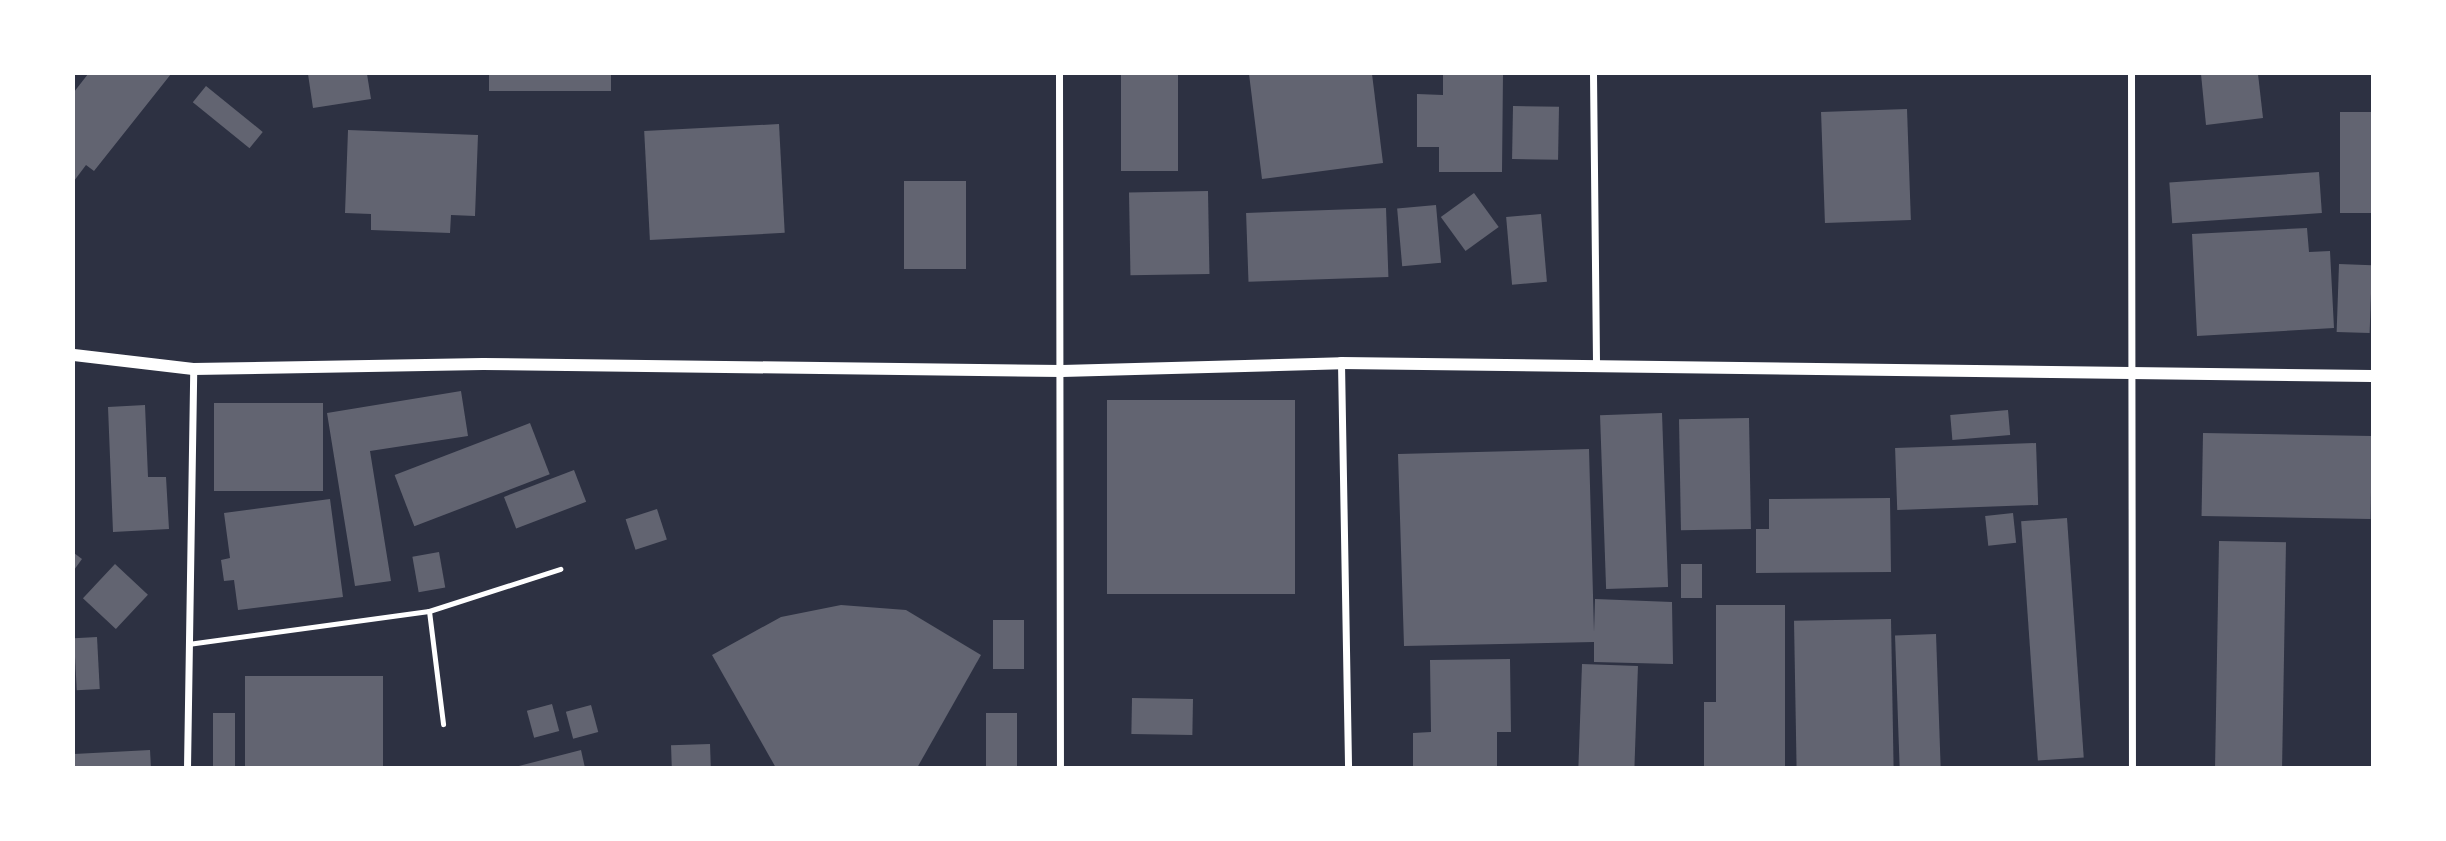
<!DOCTYPE html>
<style>
body{margin:0}
#map{position:relative;width:2446px;height:841px;overflow:hidden;background:#2d3142;font-family:"PT Serif",serif}
div>[style]{position:absolute}
[style*='--x']{left:calc(var(--x)*1px);top:calc(var(--y)*1px);width:calc(var(--w)*1px);rotate:calc(var(--a)*1deg)}
.building>*{inset:0;background:#626471;transform-origin:0 0}
.service>*{height:5px;margin:-2.5px;padding:0 2.5px;transform-origin:2.5px;border-radius:2.5px;background:#fff}
.minor>*{height:7px;margin:-3.5px;padding:0 3.5px;transform-origin:3.5px;border-radius:3.5px;background:#fff}
.tertiary>*{height:12px;margin:-6px;padding:0 6px;transform-origin:6px;border-radius:6px;background:#fff}
span{translate:-50% -50%;white-space:nowrap;text-align:center;line-height:1.15;-webkit-text-stroke:7px #fff;paint-order:stroke}
.frame{position:absolute;inset:0;border:75px solid #fff;pointer-events:none}
</style>
<div id="map">
<div class="building">
<div style="clip-path:polygon(88px 74px,171px 74px,94px 171px,86px 165px,74px 181px,74px 92px)"></div>
<div style="clip-path:polygon(308px 74px,367px 74px,371px 99px,313px 108px)"></div>
<div style="left:489px;top:74px;width:122px;height:17px"></div>
<div style="left:1121px;top:74px;width:57px;height:97px"></div>
<div style="clip-path:polygon(1249px 74px,1372px 74px,1383px 163px,1262px 179px)"></div>
<div style="clip-path:polygon(1443px 74px,1503px 74px,1502px 172px,1439px 172px,1439px 147px,1417px 147px,1417px 94px,1443px 95px)"></div>
<div style="clip-path:polygon(2201px 74px,2258px 74px,2263px 118px,2206px 125px)"></div>
<div style="left:206px;top:86px;width:73px;height:21px;rotate:39deg"></div>
<div style="left:1513px;top:106px;width:46px;height:53px;rotate:1deg"></div>
<div style="left:1907px;top:109px;width:111px;height:86px;rotate:88deg"></div>
<div style="left:2340px;top:112px;width:32px;height:101px"></div>
<div style="left:779px;top:124px;width:109px;height:135px;rotate:87deg"></div>
<div style="clip-path:polygon(348px 130px,478px 135px,475px 216px,451px 215px,450px 233px,371px 230px,371px 214px,345px 213px)"></div>
<div style="left:2319px;top:172px;width:41px;height:150px;rotate:86deg"></div>
<div style="left:904px;top:181px;width:62px;height:88px"></div>
<div style="left:1208px;top:191px;width:83px;height:79px;rotate:89deg"></div>
<div style="left:1474px;top:193px;width:42px;height:41px;rotate:54deg"></div>
<div style="left:1436px;top:205px;width:58px;height:39px;rotate:85deg"></div>
<div style="left:1386px;top:208px;width:69px;height:140px;rotate:88deg"></div>
<div style="left:1541px;top:214px;width:68px;height:35px;rotate:85deg"></div>
<div style="clip-path:polygon(2307px 228px,2309px 252px,2330px 251px,2334px 328px,2197px 336px,2192px 234px)"></div>
<div style="left:2339px;top:264px;width:33px;height:68px;rotate:2deg"></div>
<div style="clip-path:polygon(461px 391px,468px 436px,370px 451px,391px 581px,355px 586px,327px 413px)"></div>
<div style="left:1107px;top:400px;width:188px;height:194px"></div>
<div style="left:323px;top:403px;width:88px;height:109px;rotate:90deg"></div>
<div style="clip-path:polygon(145px 405px,148px 477px,166px 477px,169px 529px,113px 532px,108px 407px)"></div>
<div style="left:2008px;top:410px;width:25px;height:58px;rotate:85deg"></div>
<div style="left:1662px;top:413px;width:174px;height:62px;rotate:88deg"></div>
<div style="left:1749px;top:418px;width:111px;height:70px;rotate:89deg"></div>
<div style="left:530px;top:423px;width:55px;height:145px;rotate:69deg"></div>
<div style="left:2203px;top:433px;width:169px;height:83px;rotate:1deg"></div>
<div style="left:2036px;top:443px;width:62px;height:141px;rotate:88deg"></div>
<div style="clip-path:polygon(1589px 449px,1594px 632px,1595px 599px,1672px 602px,1673px 664px,1594px 662px,1594px 642px,1404px 646px,1398px 454px)"></div>
<div style="left:574px;top:470px;width:34px;height:75px;rotate:69deg"></div>
<div style="clip-path:polygon(1890px 498px,1891px 572px,1756px 573px,1756px 529px,1769px 529px,1769px 499px)"></div>
<div style="clip-path:polygon(330px 499px,343px 597px,238px 610px,234px 580px,224px 581px,221px 560px,230px 558px,224px 513px)"></div>
<div style="left:657px;top:509px;width:32px;height:33px;rotate:72deg"></div>
<div style="left:2013px;top:513px;width:30px;height:28px;rotate:84deg"></div>
<div style="left:2067px;top:518px;width:240px;height:46px;rotate:86deg"></div>
<div style="left:2219px;top:541px;width:67px;height:227px;rotate:1deg"></div>
<div style="left:439px;top:552px;width:36px;height:27px;rotate:80deg"></div>
<div style="clip-path:polygon(74px 553px,82px 559px,74px 570px)"></div>
<div style="left:115px;top:564px;width:45px;height:47px;rotate:43deg"></div>
<div style="left:1681px;top:564px;width:21px;height:34px"></div>
<div style="clip-path:polygon(841px 605px,906px 610px,981px 655px,917px 768px,776px 768px,712px 655px,781px 617px)"></div>
<div style="clip-path:polygon(1716px 605px,1785px 605px,1785px 768px,1704px 768px,1704px 702px,1716px 702px)"></div>
<div style="left:1891px;top:619px;width:149px;height:97px;rotate:89deg"></div>
<div style="left:993px;top:620px;width:31px;height:49px"></div>
<div style="left:1936px;top:634px;width:134px;height:41px;rotate:88deg"></div>
<div style="left:97px;top:637px;width:52px;height:23px;rotate:87deg"></div>
<div style="clip-path:polygon(1510px 659px,1511px 732px,1497px 732px,1497px 768px,1413px 768px,1413px 733px,1431px 732px,1430px 660px)"></div>
<div style="left:1582px;top:664px;width:56px;height:104px;rotate:2deg"></div>
<div style="left:245px;top:676px;width:138px;height:92px"></div>
<div style="left:1132px;top:698px;width:61px;height:36px;rotate:1deg"></div>
<div style="left:552px;top:704px;width:28px;height:26px;rotate:75deg"></div>
<div style="left:591px;top:705px;width:28px;height:26px;rotate:75deg"></div>
<div style="left:213px;top:713px;width:22px;height:55px"></div>
<div style="left:986px;top:713px;width:31px;height:55px"></div>
<div style="left:710px;top:744px;width:24px;height:39px;rotate:88deg"></div>
<div style="clip-path:polygon(150px 750px,151px 768px,74px 768px,74px 754px)"></div>
<div style="clip-path:polygon(581px 750px,585px 768px,516px 768px,515px 767px)"></div>
</div>
<div class="service">
<div style="--x:429;--y:611;--w:114;--a:82.9"></div>
<div style="--x:188;--y:644;--w:243;--a:-7.8"></div>
<div style="--x:429;--y:611;--w:138;--a:-17.8"></div>
</div>
<div class="minor">
<div style="--x:1059;--y:74;--w:694;--a:89.92"></div>
<div style="--x:1593;--y:74;--w:291;--a:89.4"></div>
<div style="--x:2131;--y:74;--w:694;--a:89.92"></div>
<div style="--x:1341;--y:363;--w:405;--a:89"></div>
<div style="--x:187;--y:768;--w:399;--a:-89.1"></div>
</div>
<div class="tertiary">
<div style="--x:74;--y:355;--w:120;--a:6.7"></div>
<div style="--x:193;--y:369;--w:290;--a:-1"></div>
<div style="--x:483;--y:364;--w:579;--a:0.69"></div>
<div style="--x:1062;--y:371;--w:279;--a:-1.6"></div>
<div style="--x:1341;--y:363;--w:1031;--a:0.72"></div>
</div>
<div class="frame"></div>
</div>
